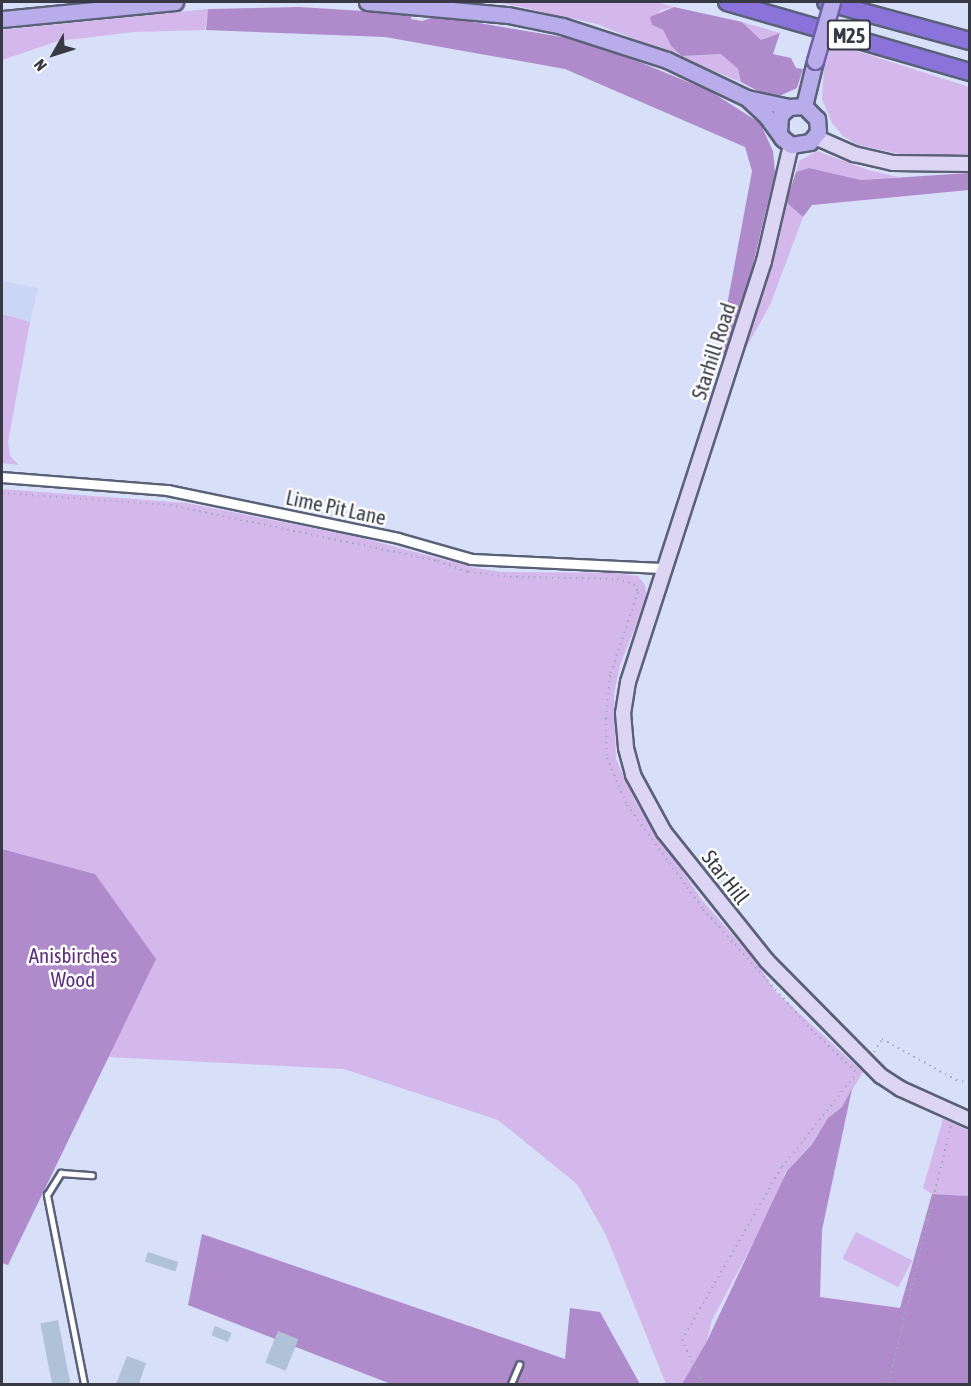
<!DOCTYPE html>
<style>
body{margin:0}
#map{position:relative;width:971px;height:1386px;overflow:hidden;background:#d7dff9;font-family:"Asap Condensed",sans-serif}
div>[style]{position:absolute}
[style*='--x']{left:calc(var(--x)*1px);top:calc(var(--y)*1px);width:calc(var(--w)*1px);rotate:calc(var(--a)*1deg)}
.built>*{inset:0;background:#cbd5f6}
.green>*{inset:0;background:#d4b7eb;transform-origin:0 0}
.forest>*{inset:0;background:#b08bcc}
.building>*{inset:0;background:#b0c2d7;transform-origin:0 0}
.path>*{height:2px;margin-top:-1px;transform-origin:0;background:repeating-linear-gradient(90deg,#a2a8bd 0 1.5px,transparent 0 6px)}
.roads{filter:drop-shadow(2px 0 #5a6177) drop-shadow(-2px 0 #5a6177) drop-shadow(0 2px #5a6177) drop-shadow(0 -2px #5a6177)}
.lane>*{height:4.5px;margin:-2.25px;padding:0 2.25px;transform-origin:2.25px;border-radius:2.25px;background:#fff}
.street>*{height:9px;margin:-4.5px;padding:0 4.5px;transform-origin:4.5px;border-radius:4.5px;background:#fff}
.secondary>*{height:14px;margin:-7px;padding:0 7px;transform-origin:7px;border-radius:7px;background:#dcd5f4}
.primary>*{height:15px;margin:-7.5px;padding:0 7.5px;transform-origin:7.5px;border-radius:7.5px;background:#b9acea}
.highway>*{height:16px;margin:-8px;padding:0 8px;transform-origin:8px;border-radius:8px;background:#8a74dc}
.bridges{filter:drop-shadow(2px 0 #6d60a7) drop-shadow(-2px 0 #6d60a7) drop-shadow(0 2px #6d60a7) drop-shadow(0 -2px #6d60a7)}
.primary-bridge>*{height:15px;margin:-7.5px;padding:0 7.5px;transform-origin:7.5px;border-radius:7.5px;background:#b9acea}
span{translate:-50% -50%;white-space:nowrap;text-align:center;line-height:1.15;-webkit-text-stroke:5px #fff;paint-order:stroke}
.shield-label span{padding:2px 4px;background:#fff;border:2px solid;border-radius:4px;-webkit-text-stroke-width:0}
.shield-label{font-size:20px;color:#373a44;font-weight:700}
.street-label{font-size:21px;color:#373a44}
.park-label{font-size:21px;color:#5d2e7c}
.frame{position:absolute;inset:0;border:3px solid #373a44;pointer-events:none}
.north{position:absolute;left:24px;top:24px;width:60px;height:60px;-webkit-text-stroke:4px #fff;paint-order:stroke;rotate:231deg;font-size:16px;font-weight:700;line-height:24px;text-align:center;color:#373a44}
.north::after{content:'';display:block;margin:auto;width:21px;height:27px;background:#373a44;clip-path:polygon(50% 0,100% 100%,50% 72%,0 100%)}
</style>
<div id="map">
<div class="built">
<div style="clip-path:polygon(3px 281px,38px 288px,30px 322px,2px 314px)"></div>
</div>
<div class="green">
<div style="clip-path:polygon(498px 2px,655px 2px,674px 7px,661px 10px,652px 25px,663px 30px,671px 46px,682px 56px,721px 54px,738px 69px,741px 82px,597px 24px)"></div>
<div style="clip-path:polygon(208px 9px,205px 30px,134px 32px,58px 41px,2px 60px,2px 30px)"></div>
<div style="clip-path:polygon(742px 22px,780px 33px,761px 40px)"></div>
<div style="clip-path:polygon(832px 43px,969px 87px,969px 155px,910px 156px,858px 145px,843px 136px,832px 123px,822px 99px,824px 67px)"></div>
<div style="clip-path:polygon(817px 151px,868px 170px,898px 177px,861px 180px,809px 168px,796px 172px,799px 161px)"></div>
<div style="clip-path:polygon(786px 202px,803px 217px,770px 305px,738px 362px,770px 269px)"></div>
<div style="clip-path:polygon(2px 314px,30px 322px,8px 442px,10px 456px,19px 465px,2px 463px)"></div>
<div style="clip-path:polygon(2px 489px,186px 503px,358px 537px,476px 568px,501px 572px,615px 573px,638px 576px,645px 585px,647px 597px,620px 665px,614px 694px,616px 759px,635px 801px,702px 900px,757px 963px,775px 991px,863px 1072px,842px 1107px,828px 1118px,812px 1143px,785px 1173px,777px 1198px,712px 1320px,707px 1341px,682px 1384px,666px 1384px,606px 1235px,577px 1184px,498px 1120px,344px 1069px,108px 1057px,95px 874px,2px 849px)"></div>
<div style="clip-path:polygon(943px 1119px,969px 1131px,969px 1196px,932px 1194px,923px 1188px)"></div>
<div style="left:856px;top:1232px;width:63px;height:30px;rotate:27deg"></div>
</div>
<div class="forest">
<div style="clip-path:polygon(299px 7px,412px 14px,411px 19px,422px 21px,437px 16px,568px 38px,615px 52px,710px 91px,760px 123px,773px 151px,775px 173px,746px 293px,724px 359px,720px 343px,752px 171px,745px 147px,565px 69px,385px 37px,206px 30px,208px 9px)"></div>
<div style="clip-path:polygon(674px 7px,742px 22px,761px 40px,780px 33px,773px 54px,791px 58px,796px 68px,803px 69px,797px 88px,773px 99px,741px 82px,738px 69px,721px 54px,682px 56px,671px 46px,663px 30px,652px 25px,650px 17px)"></div>
<div style="clip-path:polygon(809px 168px,861px 180px,969px 173px,969px 190px,812px 205px,803px 217px,786px 202px,796px 172px)"></div>
<div style="clip-path:polygon(2px 849px,95px 874px,156px 959px,8px 1265px,2px 1263px)"></div>
<div style="clip-path:polygon(852px 1089px,822px 1230px,820px 1297px,900px 1308px,932px 1194px,969px 1196px,969px 1384px,682px 1384px,707px 1341px,787px 1171px,812px 1144px,828px 1118px,842px 1107px)"></div>
<div style="clip-path:polygon(202px 1234px,565px 1359px,570px 1308px,600px 1312px,640px 1384px,391px 1384px,188px 1305px)"></div>
</div>
<div class="building">
<div style="left:148px;top:1252px;width:32px;height:10px;rotate:18deg"></div>
<div style="left:58px;top:1320px;width:65px;height:18px;rotate:79deg"></div>
<div style="left:215px;top:1326px;width:18px;height:10px;rotate:22deg"></div>
<div style="left:278px;top:1331px;width:22px;height:34px;rotate:22deg"></div>
<div style="clip-path:polygon(127px 1356px,146px 1363px,139px 1384px,116px 1384px)"></div>
</div>
<div class="path">
<div style="--x:2;--y:493;--w:168;--a:4.1"></div>
<div style="--x:170;--y:505;--w:274;--a:11.8"></div>
<div style="--x:438;--y:561;--w:32;--a:20"></div>
<div style="--x:468;--y:572;--w:42;--a:6.8"></div>
<div style="--x:510;--y:577;--w:107;--a:1.1"></div>
<div style="--x:617;--y:579;--w:18;--a:16"></div>
<div style="--x:634;--y:584;--w:9;--a:63"></div>
<div style="--x:638;--y:592;--w:88;--a:108.6"></div>
<div style="--x:610;--y:675;--w:43;--a:95.3"></div>
<div style="--x:606;--y:718;--w:40;--a:88.6"></div>
<div style="--x:607;--y:758;--w:51;--a:66.9"></div>
<div style="--x:627;--y:805;--w:129;--a:53.8"></div>
<div style="--x:703;--y:909;--w:161;--a:48"></div>
<div style="--x:811;--y:1029;--w:64;--a:43.7"></div>
<div style="--x:874;--y:1052;--w:15;--a:-58"></div>
<div style="--x:882;--y:1039;--w:85;--a:29"></div>
<div style="--x:956;--y:1080;--w:14;--a:12"></div>
<div style="--x:703;--y:1384;--w:49;--a:-115.5"></div>
<div style="--x:682;--y:1340;--w:200;--a:-60"></div>
<div style="--x:782;--y:1167;--w:120;--a:-51.4"></div>
<div style="--x:888;--y:1384;--w:267;--a:-76.3"></div>
</div>
<div class="roads">
<div class="lane">
<div style="--x:84;--y:1384;--w:193;--a:-101.1"></div>
<div style="--x:47;--y:1195;--w:26;--a:-58"></div>
<div style="--x:61;--y:1173;--w:31;--a:4"></div>
<div style="--x:511;--y:1384;--w:21;--a:-67"></div>
</div>
<div class="street">
<div style="--x:2;--y:477;--w:166;--a:4.5"></div>
<div style="--x:167;--y:490;--w:236;--a:11.7"></div>
<div style="--x:398;--y:538;--w:76;--a:16"></div>
<div style="--x:471;--y:559;--w:191;--a:2.7"></div>
</div>
<div class="secondary">
<div style="--x:815;--y:137;--w:43;--a:23.6"></div>
<div style="--x:854;--y:154;--w:40;--a:13"></div>
<div style="--x:893;--y:163;--w:77;--a:0.7"></div>
<div style="--x:791;--y:145;--w:119;--a:103.1"></div>
<div style="--x:764;--y:261;--w:442;--a:107.9"></div>
<div style="--x:628;--y:682;--w:31;--a:99"></div>
<div style="--x:623;--y:713;--w:35;--a:85"></div>
<div style="--x:626;--y:748;--w:28;--a:75"></div>
<div style="--x:633;--y:775;--w:65;--a:61.5"></div>
<div style="--x:664;--y:832;--w:165;--a:51.4"></div>
<div style="--x:767;--y:961;--w:162;--a:45.3"></div>
<div style="--x:881;--y:1076;--w:24;--a:33"></div>
<div style="--x:901;--y:1089;--w:76;--a:24.2"></div>
</div>
<div class="primary">
<div style="--x:367;--y:2;--w:142;--a:5.3"></div>
<div style="--x:508;--y:15;--w:55;--a:11.5"></div>
<div style="--x:562;--y:26;--w:110;--a:17.9"></div>
<div style="--x:667;--y:60;--w:89;--a:25.4"></div>
<div style="--x:747;--y:98;--w:43;--a:12.1"></div>
<div style="--x:2;--y:19;--w:174;--a:-5.6"></div>
<div style="--x:748;--y:99;--w:26;--a:43"></div>
<div style="--x:767;--y:117;--w:26;--a:54"></div>
<div style="--x:782;--y:138;--w:11;--a:38"></div>
<div style="--x:791;--y:145;--w:19;--a:-9"></div>
<div style="--x:810;--y:142;--w:13;--a:-51"></div>
<div style="--x:818;--y:132;--w:13;--a:-94"></div>
<div style="--x:817;--y:119;--w:18;--a:-135"></div>
<div style="--x:804;--y:106;--w:15;--a:176"></div>
<div style="--x:789;--y:107;--w:12;--a:138"></div>
<div style="--x:780;--y:115;--w:18;--a:93"></div>
<div style="--x:804;--y:106;--w:46;--a:-76.3"></div>
</div>
<div class="highway">
<div style="--x:727;--y:2;--w:253;--a:16.1"></div>
<div style="--x:826;--y:2;--w:149;--a:15.2"></div>
</div>
</div>
<div class="bridges">
<div class="primary-bridge">
<div style="--x:815;--y:61;--w:61;--a:-73.9"></div>
</div>
</div>
<div class="shield-label">
<span style="left:849px;top:35px">M25</span>
</div>
<div class="street-label">
<span style="left:713px;top:351px;rotate:-72deg">Starhill Road</span>
<span style="left:336px;top:507px;rotate:12deg">Lime Pit Lane</span>
<span style="left:726px;top:877px;rotate:52deg">Star Hill</span>
</div>
<div class="park-label">
<span style="left:73px;top:967px">Anisbirches<br>Wood</span>
</div>
<div class="frame"></div>
<div class="north">N</div>
</div>
